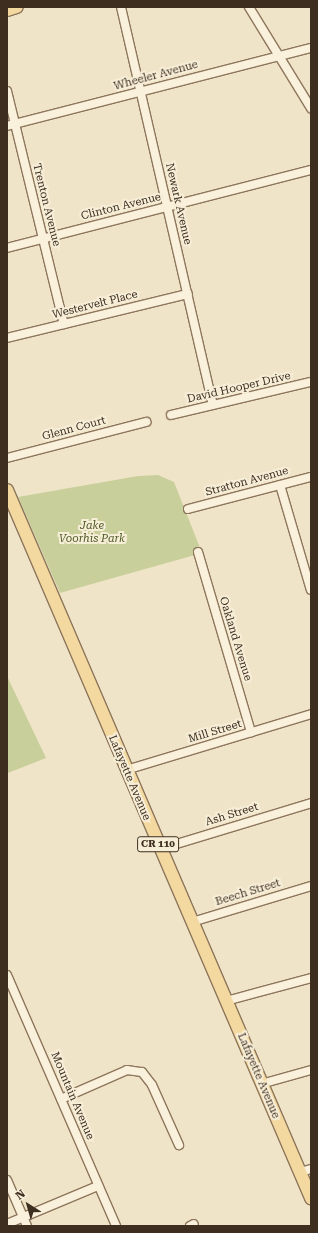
<!DOCTYPE html>
<style>
body{margin:0}
#map{position:relative;width:318px;height:1233px;overflow:hidden;background:#f0e4c8;font-family:"Roboto Serif",serif}
div>[style]{position:absolute}
[style*='--x']{left:calc(var(--x)*1px);top:calc(var(--y)*1px);width:calc(var(--w)*1px);rotate:calc(var(--a)*1deg)}
.green>*{inset:0;background:#c9cf9b}
.roads{filter:drop-shadow(1px 0 #8d765c) drop-shadow(-1px 0 #8d765c) drop-shadow(0 1px #8d765c) drop-shadow(0 -1px #8d765c)}
.street>*{height:8px;margin:-4px;padding:0 4px;transform-origin:4px;border-radius:4px;background:#faf1dc}
.primary>*{height:12px;margin:-6px;padding:0 6px;transform-origin:6px;border-radius:6px;background:#f3d9a0}
span{translate:-50% -50%;white-space:nowrap;text-align:center;line-height:1.15;-webkit-text-stroke:4px #f7eed8;paint-order:stroke}
.shield-label span{padding:1px 3px;background:#f7eed8;border:1px solid;border-radius:3px;-webkit-text-stroke-width:0}
.shield-label{font-size:10px;color:#3d2e20;font-weight:700}
.street-label{font-size:11px;color:#3d2e20}
.park-label{font-size:11px;color:#4d5a26;font-style:italic}
.frame{position:absolute;inset:0;border:8px solid #3d2e20;pointer-events:none}
.north{position:absolute;left:8px;top:1185px;width:40px;height:40px;-webkit-text-stroke:3px #f7eed8;paint-order:stroke;rotate:323deg;font-size:11px;font-weight:700;line-height:16px;text-align:center;color:#3d2e20}
.north::after{content:'';display:block;margin:auto;width:14px;height:18px;background:#3d2e20;clip-path:polygon(50% 0,100% 100%,50% 72%,0 100%)}
</style>
<div id="map">
<div class="green">
<div style="clip-path:polygon(158px 475px,174px 482px,202px 553px,60px 593px,18px 497px,138px 476px)"></div>
<div style="clip-path:polygon(7px 676px,46px 758px,8px 773px,7px 771px)"></div>
</div>
<div class="roads">
<div class="street">
<div style="--x:121;--y:7;--w:408;--a:77"></div>
<div style="--x:249;--y:7;--w:119;--a:58.5"></div>
<div style="--x:7;--y:91;--w:240;--a:76.3"></div>
<div style="--x:7;--y:126;--w:314;--a:-14.4"></div>
<div style="--x:7;--y:248;--w:314;--a:-14.4"></div>
<div style="--x:7;--y:338;--w:186;--a:-13.7"></div>
<div style="--x:171;--y:415;--w:144;--a:-13.3"></div>
<div style="--x:7;--y:458;--w:144;--a:-14.5"></div>
<div style="--x:280;--y:485;--w:109;--a:73.6"></div>
<div style="--x:188;--y:509;--w:127;--a:-14.6"></div>
<div style="--x:198;--y:552;--w:188;--a:73.6"></div>
<div style="--x:126;--y:770;--w:193;--a:-16.8"></div>
<div style="--x:160;--y:849;--w:158;--a:-16.9"></div>
<div style="--x:192;--y:922;--w:124;--a:-16.8"></div>
<div style="--x:7;--y:975;--w:274;--a:66.5"></div>
<div style="--x:226;--y:1001;--w:88;--a:-15.1"></div>
<div style="--x:261;--y:1084;--w:52;--a:-15.6"></div>
<div style="--x:61;--y:1099;--w:72;--a:-23.7"></div>
<div style="--x:127;--y:1070;--w:15;--a:8"></div>
<div style="--x:142;--y:1072;--w:16;--a:52"></div>
<div style="--x:152;--y:1085;--w:66;--a:65.8"></div>
<div style="--x:300;--y:1172;--w:11;--a:-15"></div>
<div style="--x:7;--y:1180;--w:50;--a:66.5"></div>
<div style="--x:7;--y:1224;--w:99;--a:-22.7"></div>
<div style="--x:190;--y:1226;--w:4;--a:-27"></div>
</div>
<div class="primary">
<div style="--x:7;--y:10;--w:10;--a:-17"></div>
<div style="--x:7;--y:490;--w:771;--a:66.76"></div>
</div>
</div>
<div class="shield-label">
<span style="left:158px;top:844px">CR 110</span>
</div>
<div class="street-label">
<span style="left:156px;top:76px;rotate:-15deg">Wheeler Avenue</span>
<span style="left:178px;top:204px;rotate:77deg">Newark Avenue</span>
<span style="left:46px;top:205px;rotate:76deg">Trenton Avenue</span>
<span style="left:121px;top:207px;rotate:-14deg">Clinton Avenue</span>
<span style="left:95px;top:305px;rotate:-14deg">Westervelt Place</span>
<span style="left:239px;top:388px;rotate:-13deg">David Hooper Drive</span>
<span style="left:74px;top:429px;rotate:-15deg">Glenn Court</span>
<span style="left:247px;top:482px;rotate:-15deg">Stratton Avenue</span>
<span style="left:235px;top:639px;rotate:73deg">Oakland Avenue</span>
<span style="left:215px;top:732px;rotate:-17deg">Mill Street</span>
<span style="left:129px;top:778px;rotate:67deg">Lafayette Avenue</span>
<span style="left:232px;top:815px;rotate:-17deg">Ash Street</span>
<span style="left:248px;top:893px;rotate:-17deg">Beech Street</span>
<span style="left:258px;top:1076px;rotate:67deg">Lafayette Avenue</span>
<span style="left:72px;top:1096px;rotate:67deg">Mountain Avenue</span>
</div>
<div class="park-label">
<span style="left:92px;top:533px">Jake<br>Voorhis Park</span>
</div>
<div class="frame"></div>
<div class="north">N</div>
</div>
